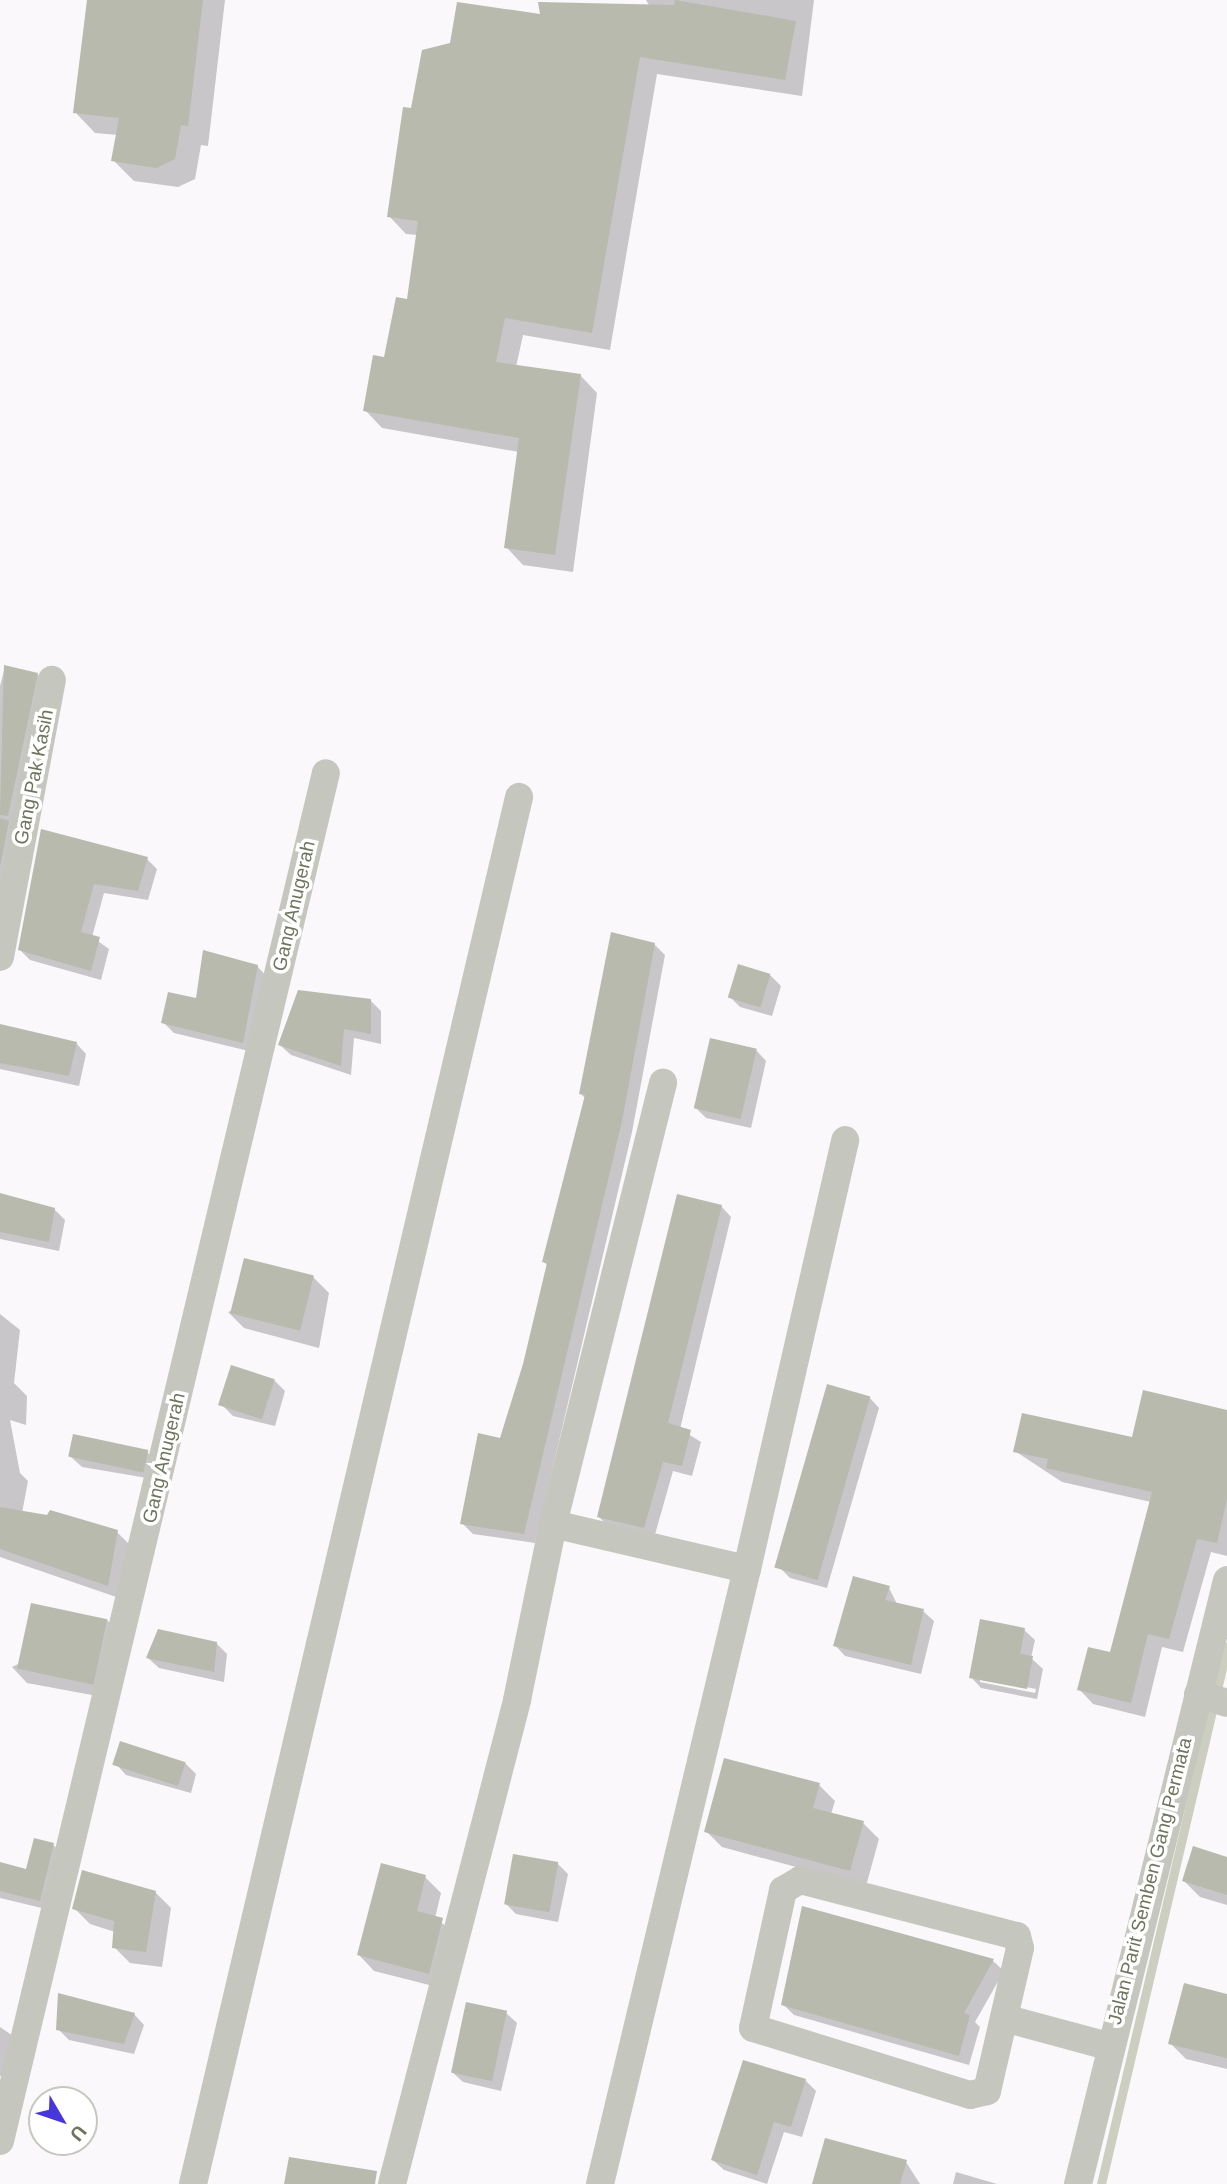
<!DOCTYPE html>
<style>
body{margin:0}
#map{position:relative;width:1227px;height:2184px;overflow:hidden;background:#faf8fa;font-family:Arial,sans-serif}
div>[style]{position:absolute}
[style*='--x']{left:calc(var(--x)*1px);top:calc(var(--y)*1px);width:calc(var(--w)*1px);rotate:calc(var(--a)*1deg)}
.shadow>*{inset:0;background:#0003}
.stream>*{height:9px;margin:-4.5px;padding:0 4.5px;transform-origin:4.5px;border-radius:4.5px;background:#cccec0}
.building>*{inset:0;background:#b7baad;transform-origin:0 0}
.street>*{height:28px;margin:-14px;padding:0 14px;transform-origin:14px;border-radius:14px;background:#c5c7bf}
span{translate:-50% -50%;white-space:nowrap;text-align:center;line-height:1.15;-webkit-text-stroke:7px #fff;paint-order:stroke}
.street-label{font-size:19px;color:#6e755d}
.north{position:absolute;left:28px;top:2086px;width:70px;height:70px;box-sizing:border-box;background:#fff;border:2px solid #c5c8be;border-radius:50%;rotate:129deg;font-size:19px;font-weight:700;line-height:28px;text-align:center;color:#6e755d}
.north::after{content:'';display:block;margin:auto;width:24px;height:32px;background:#4736dc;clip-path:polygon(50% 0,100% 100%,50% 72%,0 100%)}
</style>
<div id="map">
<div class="shadow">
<div style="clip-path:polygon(89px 0,225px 0,208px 146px,201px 145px,195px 179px,178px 187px,134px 181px,113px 160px,118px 135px,95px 133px,75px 112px)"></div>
<div style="clip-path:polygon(646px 0,814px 0,802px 96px,657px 74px,610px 350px,523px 335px,516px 367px,580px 375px,597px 393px,573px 572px,523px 565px,506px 547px,519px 452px,382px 428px,365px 410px,409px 301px,418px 235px,406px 234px,389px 216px,413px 110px,542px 16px,650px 7px)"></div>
<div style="clip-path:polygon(5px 667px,37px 674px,48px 686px,0 902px,0 686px)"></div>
<div style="clip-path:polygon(42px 831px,147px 859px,157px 869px,148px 900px,104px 893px,92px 937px,109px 949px,101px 980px,30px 960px,20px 950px)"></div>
<div style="clip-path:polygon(654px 944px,665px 955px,632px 1132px,535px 1543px,473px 1534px,462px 1523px,502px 1440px,525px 1364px,548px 1266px,543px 1261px,586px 1099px,581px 1094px)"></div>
<div style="clip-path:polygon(257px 966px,267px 977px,253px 1052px,174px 1033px,163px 1022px)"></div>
<div style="clip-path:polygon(739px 966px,771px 976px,781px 986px,772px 1016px,740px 1007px,729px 996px)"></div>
<div style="clip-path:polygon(371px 1001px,381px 1011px,381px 1044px,354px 1038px,351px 1075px,291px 1055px,280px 1045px)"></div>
<div style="clip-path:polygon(0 1026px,76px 1043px,86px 1054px,79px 1086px,0 1069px)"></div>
<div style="clip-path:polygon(756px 1050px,766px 1061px,751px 1128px,706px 1118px,695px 1107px)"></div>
<div style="clip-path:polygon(0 1195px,54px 1209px,65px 1220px,59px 1251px,0 1239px)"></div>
<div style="clip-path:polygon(721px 1206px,731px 1217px,680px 1429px,701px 1442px,692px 1476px,673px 1471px,654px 1538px,609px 1527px,599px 1517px)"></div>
<div style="clip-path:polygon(313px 1277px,329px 1293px,319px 1348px,244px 1328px,228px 1312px)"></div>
<div style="clip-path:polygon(0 1314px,20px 1330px,14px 1383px,27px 1396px,26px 1425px,10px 1420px,20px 1473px,28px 1481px,22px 1513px,117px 1532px,131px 1546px,122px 1599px,0 1557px)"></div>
<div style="clip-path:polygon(274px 1380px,285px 1391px,275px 1426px,233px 1416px,222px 1405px)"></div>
<div style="clip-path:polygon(869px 1397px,879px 1408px,827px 1588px,790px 1578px,779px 1567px)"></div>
<div style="clip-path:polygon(1227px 1411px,1227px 1556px,1211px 1552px,1183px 1652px,1162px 1647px,1145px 1717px,1093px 1704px,1079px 1689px,1111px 1654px,1151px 1502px,1062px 1482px,1015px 1451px,1133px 1439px)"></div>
<div style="clip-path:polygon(147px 1452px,157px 1462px,153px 1479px,82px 1467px,71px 1457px)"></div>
<div style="clip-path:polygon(889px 1588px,897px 1604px,923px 1611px,934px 1621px,921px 1674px,845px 1656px,835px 1645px)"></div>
<div style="clip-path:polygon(107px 1620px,122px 1636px,108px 1698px,27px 1683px,12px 1667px)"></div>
<div style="clip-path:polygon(evenodd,1024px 1630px,1035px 1640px,1031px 1658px,1043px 1669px,1037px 1699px,981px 1688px,971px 1677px,1024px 1630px,980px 1678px,1036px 1689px,1035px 1693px,980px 1682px,980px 1678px)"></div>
<div style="clip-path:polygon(216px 1643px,227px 1654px,224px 1682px,159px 1668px,148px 1658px)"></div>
<div style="clip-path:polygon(185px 1763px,196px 1774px,191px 1793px,126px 1775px,116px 1764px)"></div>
<div style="clip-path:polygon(819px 1785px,835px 1801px,831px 1814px,863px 1823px,879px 1839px,866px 1886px,722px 1847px,706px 1831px)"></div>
<div style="clip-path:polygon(53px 1845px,64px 1855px,50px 1910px,0 1898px,0 1864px,27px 1871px)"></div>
<div style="clip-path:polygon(1227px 1859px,1227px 1905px,1200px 1897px,1184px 1881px)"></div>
<div style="clip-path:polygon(557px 1863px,568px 1874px,558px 1922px,516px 1914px,506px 1904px)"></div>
<div style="clip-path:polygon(425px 1877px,441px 1893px,435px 1918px,459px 1936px,445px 1989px,374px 1971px,359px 1955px)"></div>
<div style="clip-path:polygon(155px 1892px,171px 1908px,162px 1967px,130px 1963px,114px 1947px,115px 1932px,90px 1924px,74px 1908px)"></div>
<div style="clip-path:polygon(804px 1909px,993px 1961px,1004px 1971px,975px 2022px,980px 2027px,969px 2065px,794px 2015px,783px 2004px)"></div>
<div style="clip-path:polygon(1227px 1996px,1227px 2069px,1186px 2059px,1170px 2043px)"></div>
<div style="clip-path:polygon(506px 2013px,517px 2023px,501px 2091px,463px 2082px,452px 2072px)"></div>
<div style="clip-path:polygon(134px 2014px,144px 2025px,134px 2054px,69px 2040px,58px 2029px)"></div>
<div style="clip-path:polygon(0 2027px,19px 2040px,10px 2079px,0 2076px)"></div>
<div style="clip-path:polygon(805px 2080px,816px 2091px,802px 2137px,784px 2132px,767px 2184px,724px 2170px,713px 2160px)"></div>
<div style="clip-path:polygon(906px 2162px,920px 2184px,814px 2184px)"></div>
<div style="clip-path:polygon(956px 2172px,997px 2184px,953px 2184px)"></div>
</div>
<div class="stream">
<div style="--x:1101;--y:2184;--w:552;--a:-76.8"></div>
</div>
<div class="building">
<div style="clip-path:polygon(87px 0,203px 0,188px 126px,181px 125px,175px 159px,156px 168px,111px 161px,119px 118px,73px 113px)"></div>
<div style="clip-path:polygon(675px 0,796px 21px,785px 80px,640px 57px,592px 333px,505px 318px,496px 362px,581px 374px,555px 555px,504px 548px,519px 438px,363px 411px,373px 355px,384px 357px,396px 297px,407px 299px,418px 221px,387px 217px,403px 107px,411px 108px,422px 50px,450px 43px,457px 2px,540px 14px,538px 2px,674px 5px)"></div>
<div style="clip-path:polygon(4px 665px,38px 673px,8px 816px,0 815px)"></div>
<div style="clip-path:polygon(0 818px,9px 821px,0 867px)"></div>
<div style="clip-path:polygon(41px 829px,148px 857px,138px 891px,94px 884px,81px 932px,100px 937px,91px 971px,18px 950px)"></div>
<div style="clip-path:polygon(611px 932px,655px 943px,622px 1121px,524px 1534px,460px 1524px,478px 1433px,500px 1438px,523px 1364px,547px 1263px,542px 1262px,585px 1095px,579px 1094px)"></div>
<div style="clip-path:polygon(203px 950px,258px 965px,243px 1043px,161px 1023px,168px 992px,196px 998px)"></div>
<div style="left:738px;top:964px;width:34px;height:35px;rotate:17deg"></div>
<div style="clip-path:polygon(298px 990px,371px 999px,371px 1034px,344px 1029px,341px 1066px,278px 1045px)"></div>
<div style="clip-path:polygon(0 1024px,77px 1042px,69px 1076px,0 1063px)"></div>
<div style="left:710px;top:1038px;width:48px;height:72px;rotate:13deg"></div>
<div style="clip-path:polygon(0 1193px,55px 1208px,49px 1242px,0 1232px)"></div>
<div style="clip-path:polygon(677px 1194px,722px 1205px,668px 1423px,691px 1430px,682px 1466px,663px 1462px,644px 1528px,597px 1517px)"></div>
<div style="left:244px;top:1258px;width:72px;height:57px;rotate:14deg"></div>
<div style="left:231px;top:1365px;width:46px;height:42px;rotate:18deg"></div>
<div style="left:827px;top:1384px;width:45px;height:191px;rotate:16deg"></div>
<div style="clip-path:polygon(1143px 1390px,1227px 1410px,1227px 1499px,1217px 1543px,1197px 1539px,1169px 1639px,1148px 1634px,1131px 1703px,1077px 1690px,1088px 1647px,1110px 1652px,1152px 1492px,1046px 1468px,1048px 1459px,1013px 1452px,1022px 1413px,1132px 1437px)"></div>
<div style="left:73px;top:1434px;width:77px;height:23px;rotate:12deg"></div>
<div style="clip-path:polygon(0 1507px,47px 1515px,50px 1510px,118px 1530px,108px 1586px,0 1549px)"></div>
<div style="clip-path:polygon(853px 1576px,890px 1586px,885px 1600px,924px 1609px,911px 1665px,833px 1646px)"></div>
<div style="left:31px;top:1603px;width:78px;height:67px;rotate:12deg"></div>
<div style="clip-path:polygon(980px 1619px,1025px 1628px,1020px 1654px,1033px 1656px,1027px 1689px,969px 1678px)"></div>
<div style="clip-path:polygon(158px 1629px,217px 1642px,214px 1672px,146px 1658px)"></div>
<div style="left:120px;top:1741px;width:69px;height:25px;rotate:18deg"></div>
<div style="clip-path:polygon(724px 1758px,820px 1783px,813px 1808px,864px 1821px,850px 1871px,704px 1832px)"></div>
<div style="clip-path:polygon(34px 1838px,54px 1843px,40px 1901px,0 1891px,0 1862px,26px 1869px)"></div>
<div style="clip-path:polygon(1193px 1846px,1227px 1857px,1227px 1895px,1182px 1881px)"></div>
<div style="left:513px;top:1854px;width:46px;height:51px;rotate:10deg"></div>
<div style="clip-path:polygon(381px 1863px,426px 1875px,417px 1911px,443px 1918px,429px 1974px,357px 1955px)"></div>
<div style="clip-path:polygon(82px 1870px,156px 1891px,146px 1952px,112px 1948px,114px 1921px,72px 1909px)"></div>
<div style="clip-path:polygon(802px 1906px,994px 1959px,964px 2013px,970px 2015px,959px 2056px,781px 2005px)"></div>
<div style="clip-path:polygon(1184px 1983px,1227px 1994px,1227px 2058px,1168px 2044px)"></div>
<div style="clip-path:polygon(58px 1993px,135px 2013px,124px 2044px,56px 2030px)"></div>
<div style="left:466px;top:2002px;width:42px;height:72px;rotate:12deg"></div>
<div style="clip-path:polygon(743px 2060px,806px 2079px,791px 2127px,774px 2122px,757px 2175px,711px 2160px)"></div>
<div style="clip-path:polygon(825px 2138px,907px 2160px,900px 2184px,812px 2184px)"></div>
<div style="clip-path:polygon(289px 2157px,377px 2171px,375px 2184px,284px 2184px)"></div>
</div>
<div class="street">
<div style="--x:0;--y:957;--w:282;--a:-79.4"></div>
<div style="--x:553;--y:1524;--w:199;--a:13.1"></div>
<div style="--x:747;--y:1569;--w:440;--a:-77.1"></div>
<div style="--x:1198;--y:1694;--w:30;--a:17"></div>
<div style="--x:800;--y:1880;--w:224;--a:14.5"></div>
<div style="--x:1017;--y:1936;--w:12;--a:76"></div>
<div style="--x:1020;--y:1948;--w:147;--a:103"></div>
<div style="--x:987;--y:2091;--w:17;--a:167"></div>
<div style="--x:970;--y:2095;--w:227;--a:-162.8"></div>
<div style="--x:753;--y:2028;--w:141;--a:-77.7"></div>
<div style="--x:783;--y:1890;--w:20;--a:-30"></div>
<div style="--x:1004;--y:2018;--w:108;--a:15.1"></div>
<div style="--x:0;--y:2141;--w:1406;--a:-76.6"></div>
<div style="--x:193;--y:2184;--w:1425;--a:-76.77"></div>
<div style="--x:392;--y:2184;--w:500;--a:-75.5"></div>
<div style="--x:517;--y:1700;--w:180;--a:-78.4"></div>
<div style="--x:553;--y:1524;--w:455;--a:-76"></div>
<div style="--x:600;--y:2184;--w:632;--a:-76.56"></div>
<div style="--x:1078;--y:2184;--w:622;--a:-76.14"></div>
</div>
<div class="street-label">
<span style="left:34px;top:777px;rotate:-79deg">Gang Pak Kasih</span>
<span style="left:294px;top:906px;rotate:-77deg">Gang Anugerah</span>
<span style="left:164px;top:1458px;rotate:-77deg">Gang Anugerah</span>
<span style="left:1150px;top:1881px;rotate:-76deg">Jalan Parit Semben Gang Permata</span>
</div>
<div class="north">U</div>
</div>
